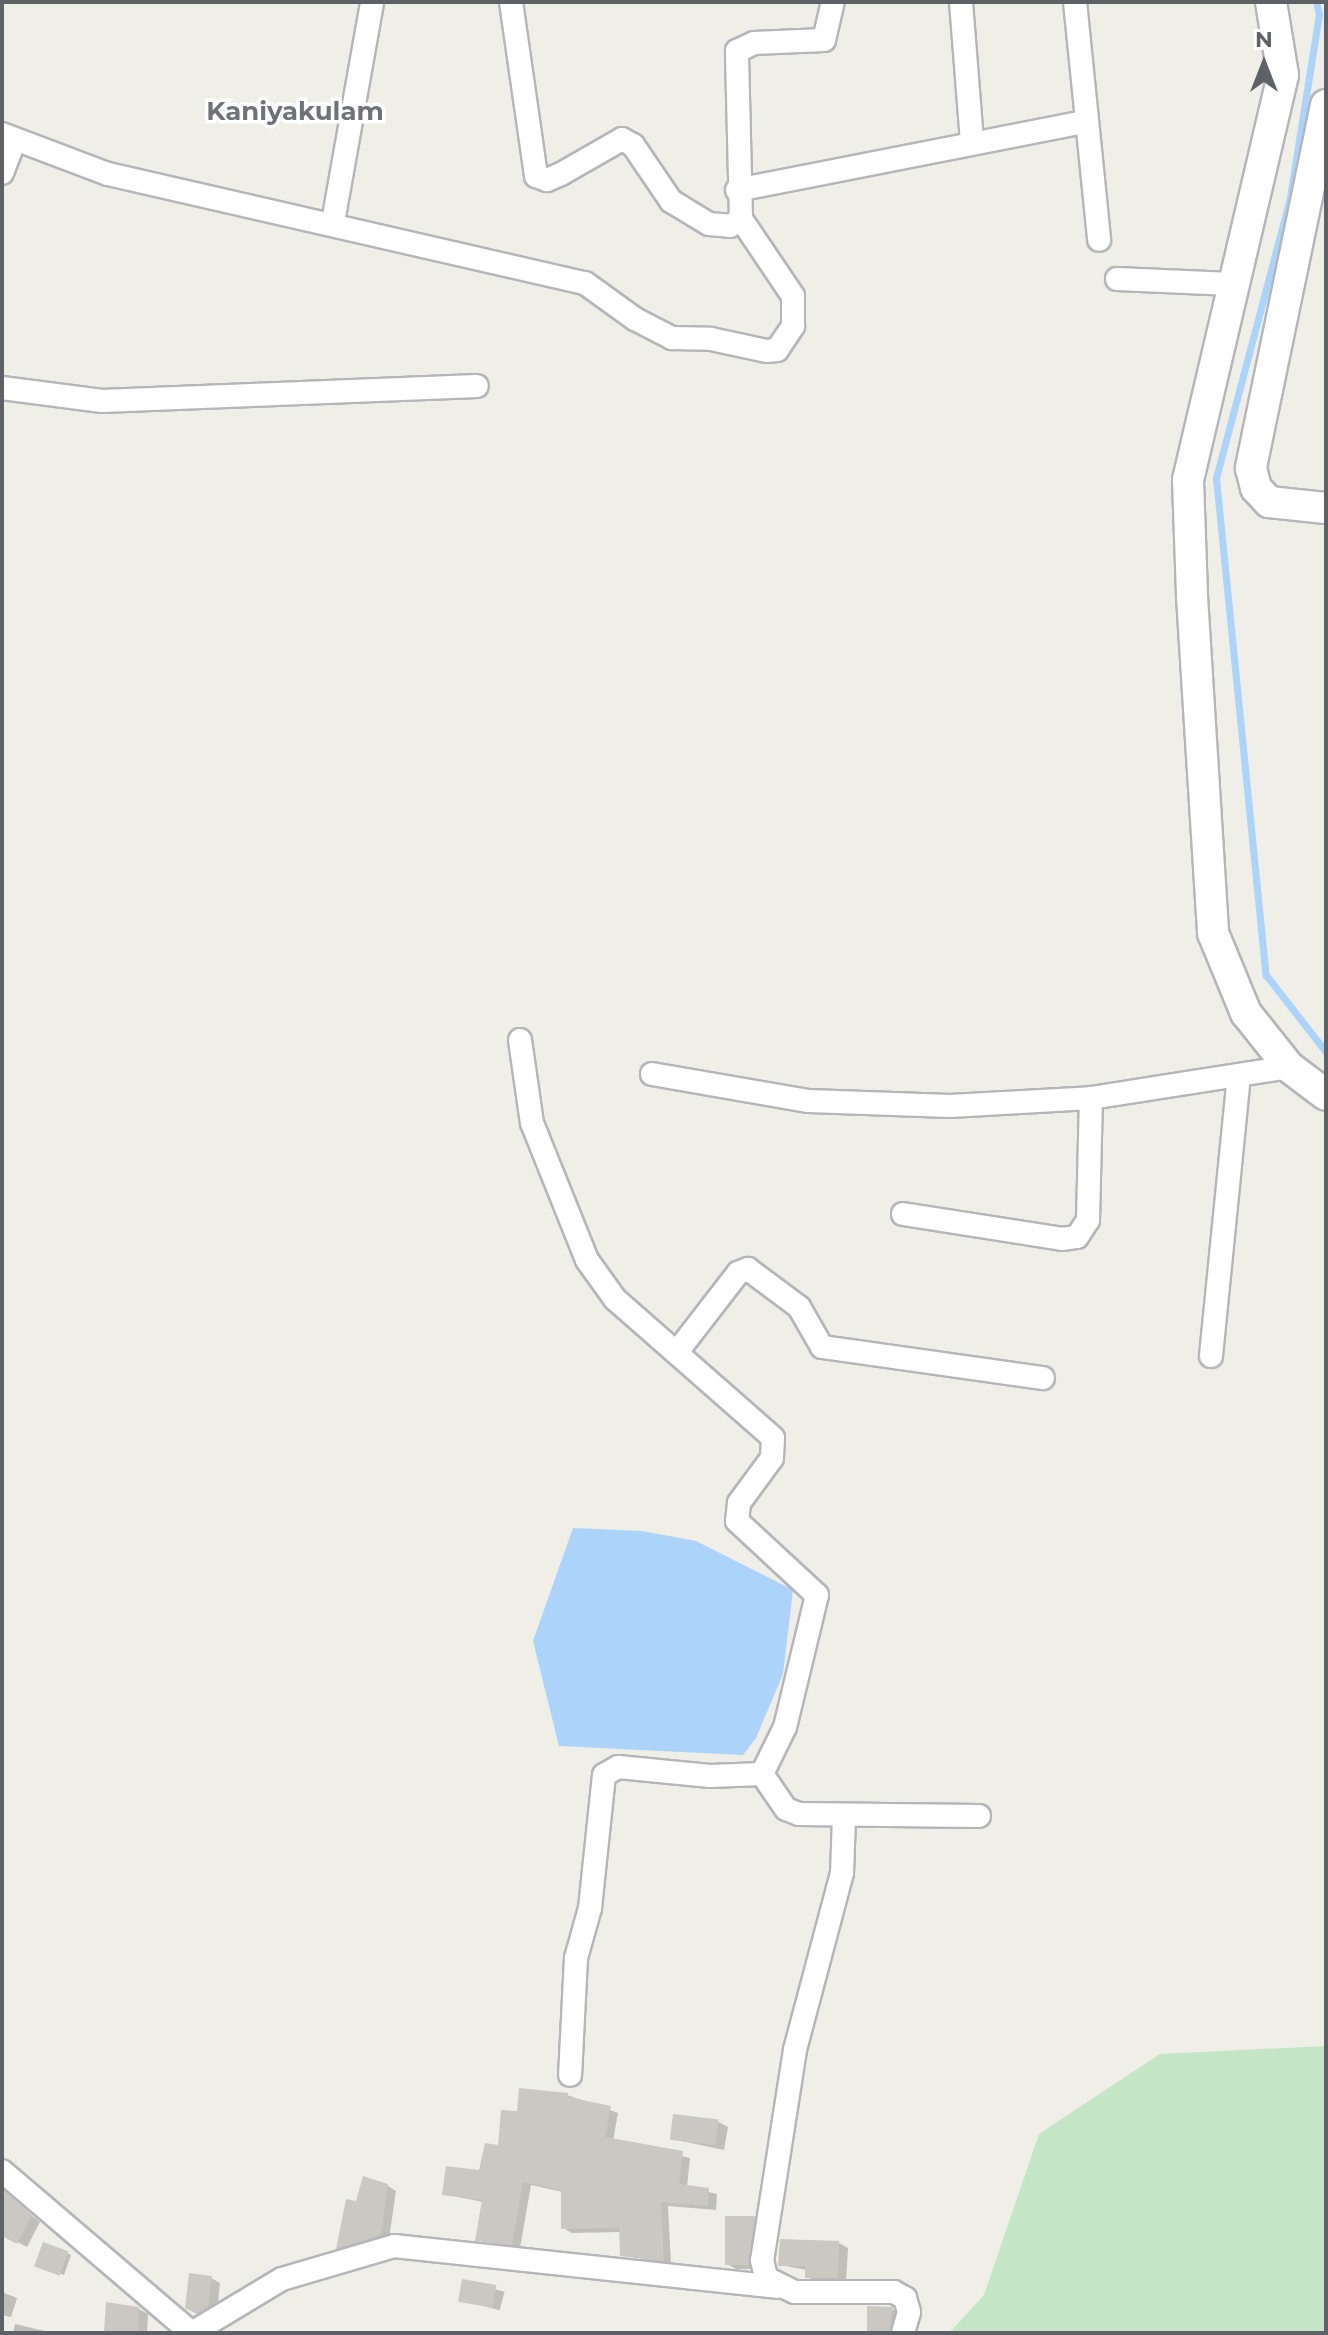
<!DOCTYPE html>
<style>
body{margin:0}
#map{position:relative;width:1328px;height:2335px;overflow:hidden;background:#efeee7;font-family:Montserrat,sans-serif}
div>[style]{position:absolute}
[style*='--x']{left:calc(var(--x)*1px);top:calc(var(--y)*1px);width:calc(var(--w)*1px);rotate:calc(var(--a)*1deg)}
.green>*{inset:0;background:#c5e5c7}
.water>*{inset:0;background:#acd3fa}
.shadow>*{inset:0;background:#0003;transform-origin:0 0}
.stream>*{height:7px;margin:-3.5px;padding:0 3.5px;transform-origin:3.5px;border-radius:3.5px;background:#acd3fa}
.building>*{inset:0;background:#cbc8c4;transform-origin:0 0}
.roads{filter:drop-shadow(2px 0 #b4b6ba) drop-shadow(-2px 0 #b4b6ba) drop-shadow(0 2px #b4b6ba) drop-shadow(0 -2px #b4b6ba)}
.street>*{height:22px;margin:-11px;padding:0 11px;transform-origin:11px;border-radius:11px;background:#fff}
.secondary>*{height:30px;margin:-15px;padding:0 15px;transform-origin:15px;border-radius:15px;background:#fff}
span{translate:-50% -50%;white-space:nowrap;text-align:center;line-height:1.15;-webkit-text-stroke:7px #fff;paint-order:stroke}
.quarter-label{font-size:26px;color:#6f7378;font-weight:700}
.frame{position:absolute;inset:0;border:4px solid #5e6166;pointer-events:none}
.north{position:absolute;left:1224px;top:24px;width:80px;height:80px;-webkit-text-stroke:6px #fff;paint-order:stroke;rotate:0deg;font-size:22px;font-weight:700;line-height:32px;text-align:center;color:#5e6166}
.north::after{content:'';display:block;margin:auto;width:28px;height:36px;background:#5e6166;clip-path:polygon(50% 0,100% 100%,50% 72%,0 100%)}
</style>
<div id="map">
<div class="green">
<div style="clip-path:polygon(1326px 2046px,1326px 2333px,949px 2333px,984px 2295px,1039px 2134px,1160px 2054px)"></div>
</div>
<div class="water">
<div style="clip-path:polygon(573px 1528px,642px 1531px,696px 1541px,793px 1590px,783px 1674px,756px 1738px,743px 1755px,559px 1746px,533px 1641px)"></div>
</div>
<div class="shadow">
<div style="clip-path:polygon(567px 2095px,618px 2113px,613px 2141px,690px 2158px,687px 2187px,717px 2194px,716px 2210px,668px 2206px,671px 2264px,622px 2255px,621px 2232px,572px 2233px,563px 2228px,563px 2192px,531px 2185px,520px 2248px,477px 2240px,483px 2202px,444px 2194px,481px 2172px,519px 2113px)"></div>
<div style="clip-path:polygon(719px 2122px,728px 2127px,724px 2150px,672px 2139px)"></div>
<div style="clip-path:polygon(388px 2186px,396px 2191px,389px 2239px,346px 2252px,338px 2248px,357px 2203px)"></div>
<div style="clip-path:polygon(2px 2192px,40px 2222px,27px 2247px,2px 2234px)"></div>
<div style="clip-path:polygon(754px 2218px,763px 2224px,758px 2269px,736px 2269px,727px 2264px)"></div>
<div style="clip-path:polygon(839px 2243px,848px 2248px,846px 2282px,816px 2282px,807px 2277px,807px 2270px,780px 2265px)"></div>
<div style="clip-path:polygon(67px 2253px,71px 2255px,64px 2275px,41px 2267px)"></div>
<div style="clip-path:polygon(211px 2278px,220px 2283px,217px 2312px,208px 2317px,196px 2313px)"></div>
<div style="left:464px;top:2281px;width:42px;height:19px;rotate:15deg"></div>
<div style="clip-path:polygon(2px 2292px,17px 2298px,11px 2317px,2px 2315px)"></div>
<div style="clip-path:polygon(890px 2308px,899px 2313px,900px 2333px,869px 2333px)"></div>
<div style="clip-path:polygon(139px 2309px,148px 2314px,147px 2333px,91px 2333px,106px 2333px)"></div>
<div style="clip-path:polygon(15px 2324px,53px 2333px,13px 2333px)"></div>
</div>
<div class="stream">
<div style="--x:1316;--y:2;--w:12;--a:76"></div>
<div style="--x:1319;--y:14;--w:186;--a:99"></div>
<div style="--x:1290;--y:198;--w:290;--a:104.8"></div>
<div style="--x:1216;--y:478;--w:500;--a:84.3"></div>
<div style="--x:1266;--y:975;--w:98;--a:52.1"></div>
</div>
<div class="building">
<div style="clip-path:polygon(519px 2088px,568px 2093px,568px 2097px,611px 2106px,605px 2137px,683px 2151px,679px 2184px,709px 2188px,708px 2206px,661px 2202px,664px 2261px,620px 2256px,619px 2228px,561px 2229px,561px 2190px,523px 2182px,512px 2245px,475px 2241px,482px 2200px,442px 2195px,446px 2166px,479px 2170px,485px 2143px,498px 2145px,501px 2110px,517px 2111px)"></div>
<div style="left:673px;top:2114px;width:46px;height:26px;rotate:7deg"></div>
<div style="clip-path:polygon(363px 2176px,388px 2184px,381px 2235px,336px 2249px,346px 2199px,356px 2201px)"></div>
<div style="clip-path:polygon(2px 2189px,32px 2215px,17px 2244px,2px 2236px)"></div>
<div style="clip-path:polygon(725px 2216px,755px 2216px,749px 2265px,725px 2265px)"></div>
<div style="clip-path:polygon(780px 2239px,839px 2241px,838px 2278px,805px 2278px,805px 2266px,778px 2266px)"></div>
<div style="left:43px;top:2242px;width:27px;height:26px;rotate:20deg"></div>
<div style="clip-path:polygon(189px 2273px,212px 2276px,208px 2307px,197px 2314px,185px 2308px)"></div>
<div style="left:462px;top:2279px;width:35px;height:23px;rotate:10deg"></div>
<div style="clip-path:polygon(106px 2302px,139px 2307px,138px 2333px,104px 2333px)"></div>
<div style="clip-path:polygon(867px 2306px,893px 2307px,889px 2333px,867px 2333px)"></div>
</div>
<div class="roads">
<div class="street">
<div style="--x:511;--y:2;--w:176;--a:81.8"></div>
<div style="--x:536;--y:176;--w:12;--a:20"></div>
<div style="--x:547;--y:180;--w:15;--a:-23"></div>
<div style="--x:561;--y:174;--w:70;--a:-29.8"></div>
<div style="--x:622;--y:139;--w:13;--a:29"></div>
<div style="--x:633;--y:145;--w:68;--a:55.8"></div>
<div style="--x:671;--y:201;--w:44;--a:31.2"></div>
<div style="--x:709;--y:224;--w:21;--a:5"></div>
<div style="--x:730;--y:226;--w:13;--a:-32"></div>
<div style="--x:961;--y:2;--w:141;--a:85.5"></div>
<div style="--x:1075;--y:2;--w:239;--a:84.2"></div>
<div style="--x:2;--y:134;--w:113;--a:20.7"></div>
<div style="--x:108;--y:174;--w:489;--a:12.9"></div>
<div style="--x:585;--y:283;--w:62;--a:35.8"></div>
<div style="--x:635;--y:319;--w:42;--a:27.2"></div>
<div style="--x:672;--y:338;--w:39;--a:1"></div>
<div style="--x:711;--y:339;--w:57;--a:12.1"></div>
<div style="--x:767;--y:351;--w:10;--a:-6"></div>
<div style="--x:777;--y:350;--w:29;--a:-56"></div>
<div style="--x:793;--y:326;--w:30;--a:-90"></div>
<div style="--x:793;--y:296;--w:93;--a:-124"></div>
<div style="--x:741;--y:219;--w:168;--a:-91.4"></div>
<div style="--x:737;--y:51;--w:19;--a:-25"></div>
<div style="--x:754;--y:43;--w:70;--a:-2.5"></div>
<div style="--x:824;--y:40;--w:39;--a:-77"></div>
<div style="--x:2;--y:173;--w:33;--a:-69"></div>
<div style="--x:737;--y:190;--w:353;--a:-11.1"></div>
<div style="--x:333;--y:222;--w:223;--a:-79.9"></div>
<div style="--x:1117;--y:279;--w:115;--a:2.5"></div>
<div style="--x:2;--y:388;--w:101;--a:7.4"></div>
<div style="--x:102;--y:401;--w:375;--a:-2.3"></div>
<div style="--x:520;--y:1040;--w:84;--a:81.8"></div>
<div style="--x:532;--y:1123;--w:148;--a:68.1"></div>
<div style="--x:587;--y:1260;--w:48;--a:54.3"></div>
<div style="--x:615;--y:1299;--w:210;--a:41.3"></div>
<div style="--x:773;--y:1438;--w:20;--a:93"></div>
<div style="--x:772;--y:1458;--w:56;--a:126.3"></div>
<div style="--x:739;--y:1503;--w:18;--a:96"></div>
<div style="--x:737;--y:1521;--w:109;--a:42.8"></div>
<div style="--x:817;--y:1595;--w:136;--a:103.6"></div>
<div style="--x:785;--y:1727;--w:52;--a:116.1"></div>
<div style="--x:762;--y:1774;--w:52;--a:177.8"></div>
<div style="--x:710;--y:1776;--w:92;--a:-174.4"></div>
<div style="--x:618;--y:1767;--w:16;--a:150"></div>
<div style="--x:604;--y:1775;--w:134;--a:96"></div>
<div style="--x:590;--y:1908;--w:52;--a:105.6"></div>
<div style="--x:576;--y:1958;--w:117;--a:92.9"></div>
<div style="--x:652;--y:1074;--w:159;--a:9.8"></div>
<div style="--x:809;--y:1101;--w:141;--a:2"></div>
<div style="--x:950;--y:1106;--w:141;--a:-3.2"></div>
<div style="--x:1091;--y:1098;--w:200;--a:-8.9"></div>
<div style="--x:903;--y:1214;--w:161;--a:8.9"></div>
<div style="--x:1062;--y:1239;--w:15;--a:-8"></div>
<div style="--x:1077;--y:1237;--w:20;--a:-57"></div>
<div style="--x:1088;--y:1220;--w:122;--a:-88.6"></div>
<div style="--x:677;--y:1352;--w:100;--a:-52.3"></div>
<div style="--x:738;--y:1273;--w:11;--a:-22"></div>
<div style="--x:748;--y:1269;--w:64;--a:36.7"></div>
<div style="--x:799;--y:1307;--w:46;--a:60.1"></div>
<div style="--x:822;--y:1347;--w:223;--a:8"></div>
<div style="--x:1211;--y:1356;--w:282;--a:-84.3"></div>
<div style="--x:762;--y:1774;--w:42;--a:55.6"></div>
<div style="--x:786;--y:1809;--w:14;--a:21"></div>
<div style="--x:799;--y:1814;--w:180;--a:0.6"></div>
<div style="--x:844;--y:1817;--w:56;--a:92"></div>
<div style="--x:842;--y:1873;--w:183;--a:104.9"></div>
<div style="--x:795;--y:2050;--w:213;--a:98.9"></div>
<div style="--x:762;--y:2260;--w:18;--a:77"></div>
<div style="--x:766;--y:2278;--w:32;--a:26"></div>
<div style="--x:795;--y:2292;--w:99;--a:0"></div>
<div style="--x:894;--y:2292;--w:13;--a:29"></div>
<div style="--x:905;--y:2298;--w:15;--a:74"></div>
<div style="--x:909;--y:2312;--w:22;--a:106"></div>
<div style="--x:2;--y:2171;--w:250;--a:40.5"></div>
<div style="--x:192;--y:2333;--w:105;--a:-31"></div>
<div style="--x:282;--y:2279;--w:117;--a:-16.4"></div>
<div style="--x:394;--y:2246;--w:385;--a:6.1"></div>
</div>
<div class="secondary">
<div style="--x:1271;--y:2;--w:74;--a:80.7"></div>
<div style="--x:1283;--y:75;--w:416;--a:103.2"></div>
<div style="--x:1188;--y:480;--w:117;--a:88"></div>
<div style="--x:1192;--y:597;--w:337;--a:86.4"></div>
<div style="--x:1213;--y:933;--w:87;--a:67.6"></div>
<div style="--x:1246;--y:1013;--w:69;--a:51.5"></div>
<div style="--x:1289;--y:1067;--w:46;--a:37.1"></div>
<div style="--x:1326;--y:105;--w:371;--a:101.7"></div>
<div style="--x:1251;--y:468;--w:21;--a:76"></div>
<div style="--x:1256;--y:488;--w:19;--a:47"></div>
<div style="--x:1269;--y:502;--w:57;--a:6"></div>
</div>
</div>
<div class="quarter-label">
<span style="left:295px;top:112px">Kaniyakulam</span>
</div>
<div class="frame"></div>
<div class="north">N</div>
</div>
